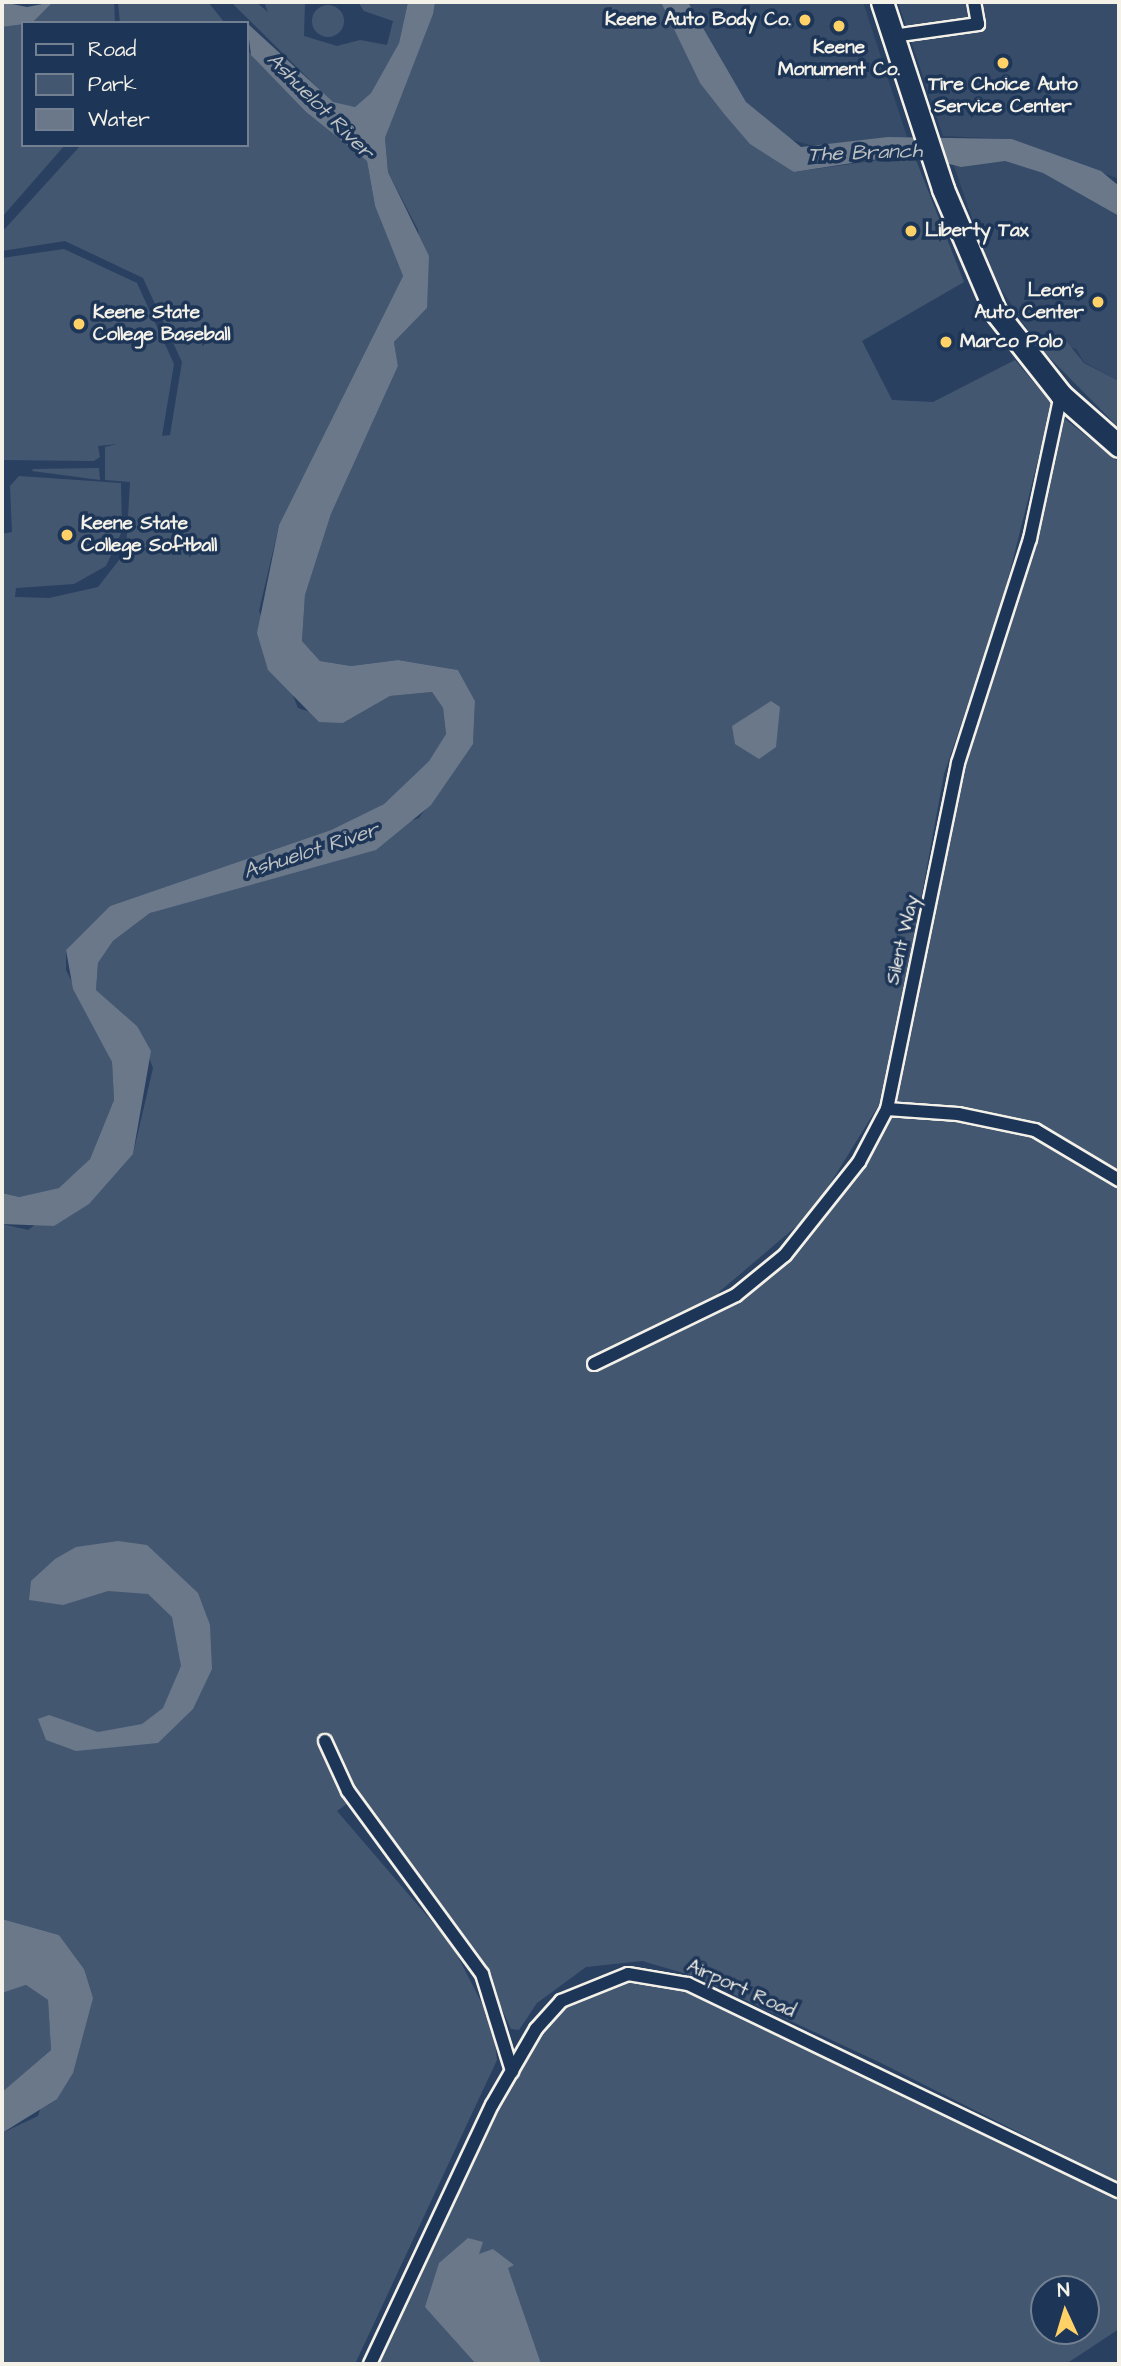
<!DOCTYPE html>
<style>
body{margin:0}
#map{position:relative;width:1121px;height:2366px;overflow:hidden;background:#2a4060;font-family:"Architects Daughter",sans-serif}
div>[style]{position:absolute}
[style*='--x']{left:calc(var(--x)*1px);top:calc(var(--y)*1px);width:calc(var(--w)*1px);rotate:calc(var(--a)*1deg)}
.built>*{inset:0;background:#374c69}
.green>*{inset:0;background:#445771}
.round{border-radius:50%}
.water>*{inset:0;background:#6a788a}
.roads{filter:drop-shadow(2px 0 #f4f1e8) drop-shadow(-2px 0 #f4f1e8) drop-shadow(0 2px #f4f1e8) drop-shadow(0 -2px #f4f1e8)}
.minor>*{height:12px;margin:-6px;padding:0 6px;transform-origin:6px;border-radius:6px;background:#1d3557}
.trunk>*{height:21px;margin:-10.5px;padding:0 10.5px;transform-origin:10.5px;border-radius:10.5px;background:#1d3557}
.dots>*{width:19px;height:19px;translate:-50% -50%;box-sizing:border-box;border:4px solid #1d3557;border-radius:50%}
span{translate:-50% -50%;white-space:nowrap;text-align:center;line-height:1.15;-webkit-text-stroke:7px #1d3557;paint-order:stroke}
.poi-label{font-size:19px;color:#f4f1e8;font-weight:700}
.right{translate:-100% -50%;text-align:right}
.left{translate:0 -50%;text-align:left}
.street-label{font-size:19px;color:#f4f1e8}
.water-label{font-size:21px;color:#bdc1c2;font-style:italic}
.frame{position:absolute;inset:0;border:4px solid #f4f1e8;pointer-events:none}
.legend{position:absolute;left:21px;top:21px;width:228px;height:126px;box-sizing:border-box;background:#1d3557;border:2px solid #738091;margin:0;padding:9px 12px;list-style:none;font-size:21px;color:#f4f1e8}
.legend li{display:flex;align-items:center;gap:14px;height:35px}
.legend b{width:35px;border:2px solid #738091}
.north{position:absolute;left:1030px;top:2275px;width:70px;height:70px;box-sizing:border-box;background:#1d3557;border:2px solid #738091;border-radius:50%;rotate:356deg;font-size:19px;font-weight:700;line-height:28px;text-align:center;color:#f4f1e8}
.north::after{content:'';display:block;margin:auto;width:24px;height:32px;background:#ffd166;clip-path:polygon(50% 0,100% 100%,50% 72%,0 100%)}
</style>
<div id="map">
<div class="built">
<div style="clip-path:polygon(688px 2px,863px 2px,907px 137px,821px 148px,781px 137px,746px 102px)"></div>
<div style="clip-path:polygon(898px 2px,1119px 2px,1119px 179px,1012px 139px,943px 136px)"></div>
<div style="clip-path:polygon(1005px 161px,1043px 173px,1119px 216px,1119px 381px,1084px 362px,1076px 349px,1049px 339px,1039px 347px,991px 273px,954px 166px)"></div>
</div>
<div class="green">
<div style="clip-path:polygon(53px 2px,114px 2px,115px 23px,32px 23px)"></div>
<div style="clip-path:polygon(118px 2px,208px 2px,225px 23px,120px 23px)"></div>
<div style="clip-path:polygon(231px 2px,256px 2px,268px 12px,264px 2px,305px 2px,304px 36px,337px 46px,360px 40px,387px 45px,393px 21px,364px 11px,358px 2px,408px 2px,399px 43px,371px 93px,355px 107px,333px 103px)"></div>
<div style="clip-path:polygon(435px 2px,661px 2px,794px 172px,914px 155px,964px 282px,862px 341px,892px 400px,933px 402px,1015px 360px,1052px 404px,1001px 607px,944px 774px,885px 1095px,812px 1213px,719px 1292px,723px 1309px,800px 1251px,855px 1180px,889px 1118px,961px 763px,1060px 415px,1119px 462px,1119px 2183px,881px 2063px,694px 1976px,642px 1961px,586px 1967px,537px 2003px,519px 2030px,511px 2029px,479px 1959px,358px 1796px,337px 1811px,452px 1945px,493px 2025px,497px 2060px,355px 2364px,2px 2364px,2px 2133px,38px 2116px,84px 1969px,59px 1935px,2px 1919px,2px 1224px,28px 1230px,133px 1154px,153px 1068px,137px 1026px,96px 990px,98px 963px,113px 941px,150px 913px,419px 818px,473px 743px,475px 701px,458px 670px,398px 660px,351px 666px,320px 661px,302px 641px,305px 595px,331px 514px,398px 366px,394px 342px,427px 308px,418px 230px,388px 172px,385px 138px)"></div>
<div class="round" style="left:312px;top:5px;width:32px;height:32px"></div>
<div style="clip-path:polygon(23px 24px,23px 145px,65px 145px,2px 217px,2px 27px)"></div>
<div style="clip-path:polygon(247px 50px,306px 112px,367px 161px,375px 206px,403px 276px,279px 525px,259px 611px,298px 708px,343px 723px,390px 696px,432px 692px,443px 708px,446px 734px,429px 761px,384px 804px,331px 830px,110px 906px,66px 950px,66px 970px,112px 1062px,114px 1100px,90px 1159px,60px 1188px,19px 1197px,2px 1193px,2px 534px,12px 532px,10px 486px,19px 476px,121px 483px,122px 531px,106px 566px,74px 584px,16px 588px,15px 597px,49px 598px,98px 587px,126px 551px,130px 482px,105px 480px,105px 447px,117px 444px,98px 446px,100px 457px,94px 461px,2px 460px,2px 258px,64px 249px,137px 283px,174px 364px,162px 436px,170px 435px,182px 362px,143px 278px,65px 241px,2px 251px,2px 232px,81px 145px,247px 145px)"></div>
<div style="clip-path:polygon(1063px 337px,1084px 363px,1119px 381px,1119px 428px,1039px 347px)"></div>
<div style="clip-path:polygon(99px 468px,100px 480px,32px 471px,33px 469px)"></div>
<div style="clip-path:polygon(evenodd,653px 1977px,1119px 2198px,1119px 2329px,1066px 2364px,378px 2364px,499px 2105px,546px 2024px,573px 1998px,616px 1981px,653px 1977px,1044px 2289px,1086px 2289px,1086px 2331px,1044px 2331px,1044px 2289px)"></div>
<div style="clip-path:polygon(26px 1985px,48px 2000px,51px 2050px,2px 2092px,2px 1993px)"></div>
</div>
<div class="water">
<div style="clip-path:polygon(2px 2px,27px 7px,53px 2px,32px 23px,2px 27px)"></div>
<div style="clip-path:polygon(408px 2px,435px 2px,433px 14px,385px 138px,388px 172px,429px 256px,427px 308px,394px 342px,398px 366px,331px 514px,305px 595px,302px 641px,320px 661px,351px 666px,398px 660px,458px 670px,475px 701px,473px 744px,431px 805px,376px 850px,150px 913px,113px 941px,98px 963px,96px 990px,137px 1026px,151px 1051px,133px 1154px,89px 1204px,54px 1226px,2px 1224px,2px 1193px,19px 1197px,59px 1188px,90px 1159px,114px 1100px,112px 1062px,73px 989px,66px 950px,110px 906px,331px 830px,384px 804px,429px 761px,446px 734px,443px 708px,432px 692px,390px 696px,343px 723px,319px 722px,268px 670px,257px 633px,279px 525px,403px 276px,375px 206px,367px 161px,306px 112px,251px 55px,247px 23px,333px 102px,355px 107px,371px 93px,399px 43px)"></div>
<div style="clip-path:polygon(661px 2px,688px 2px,746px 102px,801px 147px,888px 137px,1012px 139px,1101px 171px,1119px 186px,1119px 216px,1043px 173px,1005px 161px,961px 167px,910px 154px,794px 172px,750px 144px,725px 115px,700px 83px)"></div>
<div style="clip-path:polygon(771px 701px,780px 707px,776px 747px,759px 759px,735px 744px,732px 726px)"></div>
<div style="clip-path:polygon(118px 1541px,147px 1545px,198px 1593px,210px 1625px,212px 1669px,193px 1709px,158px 1743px,76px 1751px,46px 1740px,38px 1719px,49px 1715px,98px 1732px,142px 1724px,163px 1708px,181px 1666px,172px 1617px,148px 1594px,108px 1591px,63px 1605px,29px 1600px,31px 1581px,55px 1559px,76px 1547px)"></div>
<div style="clip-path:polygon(2px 1919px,59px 1935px,84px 1969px,93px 1998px,73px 2073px,57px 2099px,2px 2133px,2px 2092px,51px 2050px,48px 2000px,26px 1985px,2px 1993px)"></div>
<div style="clip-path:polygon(468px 2238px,483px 2242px,479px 2254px,493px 2249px,514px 2265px,508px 2268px,541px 2364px,476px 2364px,425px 2307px,439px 2263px)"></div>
</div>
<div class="roads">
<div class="minor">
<div style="--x:893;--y:36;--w:86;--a:-8"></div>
<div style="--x:978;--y:24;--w:22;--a:-100"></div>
<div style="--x:887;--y:1109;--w:71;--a:4"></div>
<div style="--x:958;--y:1114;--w:79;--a:11.7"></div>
<div style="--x:1035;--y:1130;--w:98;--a:30.8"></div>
<div style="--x:594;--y:1364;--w:158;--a:-25.9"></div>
<div style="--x:736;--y:1295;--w:63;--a:-39.2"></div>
<div style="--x:785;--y:1255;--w:119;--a:-51.5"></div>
<div style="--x:859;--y:1162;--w:60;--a:-62.2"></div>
<div style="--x:887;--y:1109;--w:353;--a:-78.4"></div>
<div style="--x:958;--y:763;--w:235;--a:-72.2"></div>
<div style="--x:1030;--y:539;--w:147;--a:-77.9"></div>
<div style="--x:325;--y:1741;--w:55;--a:65.3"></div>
<div style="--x:348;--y:1791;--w:227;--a:53.8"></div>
<div style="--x:482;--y:1974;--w:102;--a:72.8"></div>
<div style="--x:370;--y:2364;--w:286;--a:-64.8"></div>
<div style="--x:492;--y:2105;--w:88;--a:-59.9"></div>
<div style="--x:536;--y:2029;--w:38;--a:-48"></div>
<div style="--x:561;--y:2001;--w:72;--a:-21.9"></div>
<div style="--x:628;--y:1974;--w:61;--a:9.5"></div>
<div style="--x:688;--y:1984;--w:478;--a:25.7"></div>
</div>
<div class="trunk">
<div style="--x:882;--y:2;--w:197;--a:71.9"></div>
<div style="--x:943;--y:189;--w:133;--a:66.9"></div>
<div style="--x:995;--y:311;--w:107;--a:51.8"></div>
<div style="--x:1061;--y:395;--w:77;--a:41.3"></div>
</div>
</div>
<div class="dots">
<div style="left:805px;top:20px;background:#ffd166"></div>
<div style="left:839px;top:26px;background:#ffd166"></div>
<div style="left:1003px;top:63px;background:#ffd166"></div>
<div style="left:911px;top:231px;background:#ffd166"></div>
<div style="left:1098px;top:302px;background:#ffd166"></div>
<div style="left:79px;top:324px;background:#ffd166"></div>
<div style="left:946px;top:342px;background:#ffd166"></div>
<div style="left:67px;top:535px;background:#ffd166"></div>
</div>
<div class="poi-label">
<span class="right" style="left:791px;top:20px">Keene Auto Body Co.</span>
<span style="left:839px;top:59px">Keene<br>Monument Co.</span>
<span style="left:1003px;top:96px">Tire Choice Auto<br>Service Center</span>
<span class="left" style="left:925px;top:231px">Liberty Tax</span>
<span class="right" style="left:1084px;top:302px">Leon's<br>Auto Center</span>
<span class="left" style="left:93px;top:324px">Keene State<br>College Baseball</span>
<span class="left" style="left:960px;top:342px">Marco Polo</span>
<span class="left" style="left:81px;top:535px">Keene State<br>College Softball</span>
</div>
<div class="street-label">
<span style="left:903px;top:940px;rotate:-77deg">Silent Way</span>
<span style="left:741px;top:1989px;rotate:24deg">Airport Road</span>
</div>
<div class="water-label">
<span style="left:320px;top:106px;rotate:45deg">Ashuelot River</span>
<span style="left:865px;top:153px;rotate:-2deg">The Branch</span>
<span style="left:311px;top:851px;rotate:-18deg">Ashuelot River</span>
</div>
<div class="frame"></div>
<ul class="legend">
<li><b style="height:9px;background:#1d3557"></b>Road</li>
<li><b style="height:19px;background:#445771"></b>Park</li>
<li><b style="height:19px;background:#6a788a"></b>Water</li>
</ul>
<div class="north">N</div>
</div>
